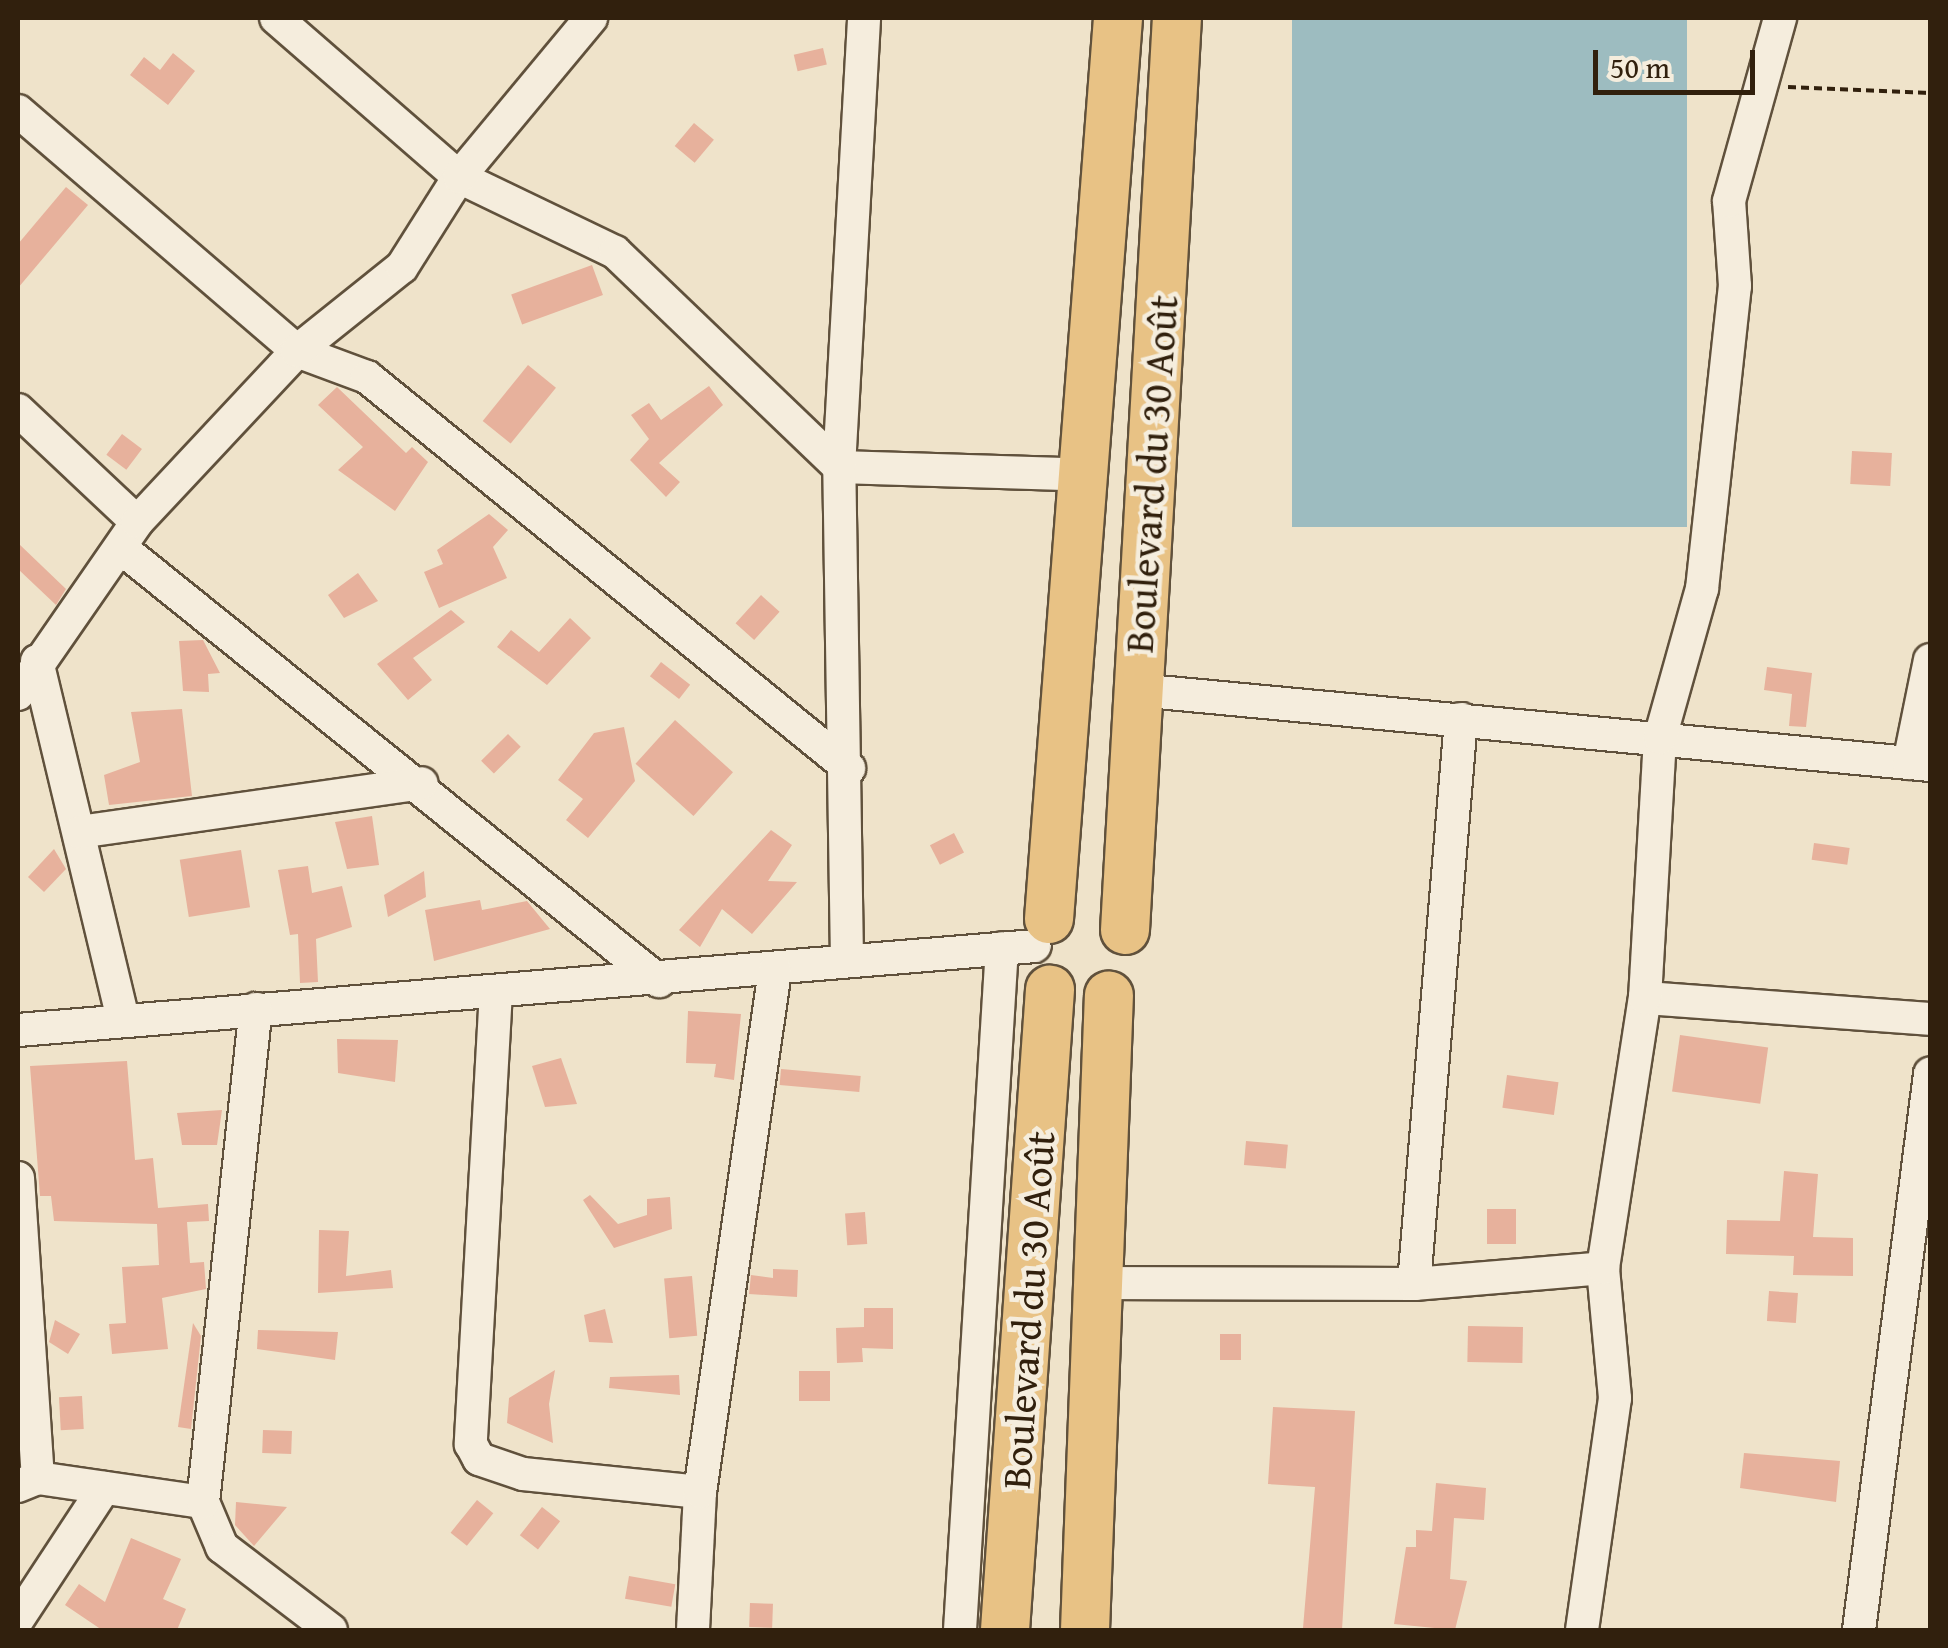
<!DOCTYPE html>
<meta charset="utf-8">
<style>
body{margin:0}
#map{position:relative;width:1948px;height:1648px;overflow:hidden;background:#efe3ca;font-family:"Gentium Book Plus",serif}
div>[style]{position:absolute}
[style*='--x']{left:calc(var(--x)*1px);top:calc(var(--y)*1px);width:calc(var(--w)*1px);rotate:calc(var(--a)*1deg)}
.water>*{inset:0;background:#9dbcc0;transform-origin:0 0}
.building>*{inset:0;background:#e7b19c;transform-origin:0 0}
.path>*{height:4px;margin-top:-2px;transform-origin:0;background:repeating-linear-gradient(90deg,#31200d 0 8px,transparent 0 13px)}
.roads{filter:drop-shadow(2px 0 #60513c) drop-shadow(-2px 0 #60513c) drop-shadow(0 2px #60513c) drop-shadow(0 -2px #60513c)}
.minor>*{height:32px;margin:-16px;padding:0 16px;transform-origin:16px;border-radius:16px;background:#f5eddd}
.highway>*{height:48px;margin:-24px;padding:0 24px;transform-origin:24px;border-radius:24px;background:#e8c285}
span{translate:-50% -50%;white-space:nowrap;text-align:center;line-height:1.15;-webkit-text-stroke:9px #f5eddd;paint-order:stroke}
.street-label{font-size:40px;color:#31200d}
.frame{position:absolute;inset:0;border:20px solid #31200d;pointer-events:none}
.scale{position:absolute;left:1593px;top:50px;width:162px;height:45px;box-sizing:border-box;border:5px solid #31200d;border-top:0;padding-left:12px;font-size:30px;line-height:35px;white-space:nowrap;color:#31200d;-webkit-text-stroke:8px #f5eddd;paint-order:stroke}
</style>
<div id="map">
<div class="water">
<div style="left:1292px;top:18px;width:395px;height:509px"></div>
</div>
<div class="building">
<div style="left:823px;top:48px;width:17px;height:30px;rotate:77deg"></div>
<div style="clip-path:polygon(173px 53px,195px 71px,168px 105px,130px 75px,144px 57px,160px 70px)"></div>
<div style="left:694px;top:123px;width:26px;height:30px;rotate:40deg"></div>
<div style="clip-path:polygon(66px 187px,88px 205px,18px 288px,18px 244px)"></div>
<div style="left:592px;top:265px;width:32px;height:86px;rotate:70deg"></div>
<div style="left:528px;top:365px;width:36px;height:72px;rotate:39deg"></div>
<div style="clip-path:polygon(709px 386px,723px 405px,659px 463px,680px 482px,666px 497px,630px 460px,649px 439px,631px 415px,649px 403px,661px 420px)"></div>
<div style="clip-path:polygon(337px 387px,406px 453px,412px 447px,428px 462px,395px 511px,338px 470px,363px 447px,318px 405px)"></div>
<div style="left:122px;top:434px;width:25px;height:26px;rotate:37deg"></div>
<div style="left:1852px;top:451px;width:40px;height:33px;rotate:3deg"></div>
<div style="clip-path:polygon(489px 514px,508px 530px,493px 547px,507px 578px,439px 608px,424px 572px,443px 564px,437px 550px)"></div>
<div style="clip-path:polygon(18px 543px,66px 589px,56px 605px,18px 569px)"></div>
<div style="clip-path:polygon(358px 573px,378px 601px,344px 618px,328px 595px)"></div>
<div style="left:761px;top:595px;width:25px;height:38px;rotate:42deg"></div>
<div style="clip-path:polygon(451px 610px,465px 622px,413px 658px,432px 680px,408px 700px,377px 664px)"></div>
<div style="clip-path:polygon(570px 618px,591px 638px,547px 685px,497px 647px,511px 630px,539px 652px)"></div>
<div style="clip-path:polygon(203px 640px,220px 673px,208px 674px,209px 692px,183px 691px,179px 641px)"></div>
<div style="left:661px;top:662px;width:37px;height:18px;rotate:38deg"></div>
<div style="clip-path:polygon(1767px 667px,1812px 673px,1806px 727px,1789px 726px,1792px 694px,1764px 690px)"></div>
<div style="clip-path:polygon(182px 709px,192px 796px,109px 805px,104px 775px,140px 762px,131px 712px)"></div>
<div style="left:675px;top:720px;width:78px;height:59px;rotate:42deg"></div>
<div style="clip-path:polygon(624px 727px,635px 781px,588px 838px,566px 820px,583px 799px,558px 780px,594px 733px)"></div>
<div style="left:508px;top:734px;width:18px;height:38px;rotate:45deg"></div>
<div style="clip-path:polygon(372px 816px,379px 865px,347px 869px,335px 822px)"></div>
<div style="clip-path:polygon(771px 830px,792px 845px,768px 881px,797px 882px,752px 934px,722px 909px,700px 947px,679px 930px)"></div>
<div style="left:954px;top:833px;width:22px;height:27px;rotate:63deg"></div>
<div style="left:1814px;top:843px;width:36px;height:17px;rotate:8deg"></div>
<div style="clip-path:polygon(54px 849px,66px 869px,44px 892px,28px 877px)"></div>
<div style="left:241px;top:850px;width:58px;height:62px;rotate:81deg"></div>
<div style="clip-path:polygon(308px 866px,312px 893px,342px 886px,352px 927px,316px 939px,318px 982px,300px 983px,298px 934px,290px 935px,278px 870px)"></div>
<div style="clip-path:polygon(424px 871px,426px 897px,388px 917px,384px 895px)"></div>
<div style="clip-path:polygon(480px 900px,482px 910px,527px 901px,550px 929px,434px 961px,425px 910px)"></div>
<div style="clip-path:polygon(688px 1011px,741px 1014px,734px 1080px,714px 1077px,716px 1064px,686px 1063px)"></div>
<div style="left:1680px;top:1035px;width:89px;height:57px;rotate:8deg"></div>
<div style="clip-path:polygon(337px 1039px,398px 1040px,395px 1082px,338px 1073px)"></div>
<div style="clip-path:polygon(561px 1058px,577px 1104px,545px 1107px,532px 1066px)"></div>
<div style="clip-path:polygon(127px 1061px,135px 1160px,153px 1158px,158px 1208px,208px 1204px,209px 1221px,187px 1222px,190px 1263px,204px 1262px,206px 1289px,162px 1298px,168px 1349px,112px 1354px,109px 1324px,126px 1323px,122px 1267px,159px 1265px,157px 1224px,54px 1221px,51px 1196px,40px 1196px,30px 1066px)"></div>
<div style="left:781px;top:1069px;width:80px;height:16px;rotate:5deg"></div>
<div style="left:1507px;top:1075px;width:52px;height:33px;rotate:8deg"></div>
<div style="clip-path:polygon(222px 1110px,217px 1145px,182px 1145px,177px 1113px)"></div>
<div style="left:1246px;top:1141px;width:42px;height:24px;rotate:5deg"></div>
<div style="clip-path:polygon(1784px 1171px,1818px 1174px,1813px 1237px,1853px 1238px,1853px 1276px,1793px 1275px,1794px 1256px,1726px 1254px,1727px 1220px,1780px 1221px)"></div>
<div style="clip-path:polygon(590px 1195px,618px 1224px,647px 1215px,647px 1199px,670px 1197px,672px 1229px,614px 1248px,583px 1200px)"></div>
<div style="left:1487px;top:1209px;width:29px;height:35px"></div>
<div style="left:865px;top:1212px;width:32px;height:20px;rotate:86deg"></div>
<div style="clip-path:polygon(319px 1230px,349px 1231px,346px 1276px,391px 1270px,393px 1288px,318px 1293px)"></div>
<div style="clip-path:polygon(773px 1269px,798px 1270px,797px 1297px,749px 1294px,751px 1275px,773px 1278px)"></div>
<div style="left:692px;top:1276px;width:60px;height:28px;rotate:85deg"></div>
<div style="left:1769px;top:1291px;width:29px;height:30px;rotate:4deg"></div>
<div style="clip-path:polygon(864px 1308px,893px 1308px,893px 1349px,862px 1348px,863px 1362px,837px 1363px,836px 1328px,864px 1327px)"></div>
<div style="clip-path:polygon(605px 1309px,613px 1343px,589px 1342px,584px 1315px)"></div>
<div style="clip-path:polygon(55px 1320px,80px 1334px,68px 1354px,49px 1342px)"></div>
<div style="clip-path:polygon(193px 1323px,201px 1336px,191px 1429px,178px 1427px)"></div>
<div style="left:1468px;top:1326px;width:55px;height:36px;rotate:1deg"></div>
<div style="clip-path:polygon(258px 1330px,338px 1332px,335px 1360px,257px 1349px)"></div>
<div style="left:1220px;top:1334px;width:21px;height:26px"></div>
<div style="clip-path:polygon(555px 1370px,549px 1404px,553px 1443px,507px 1423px,509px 1398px)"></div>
<div style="left:799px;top:1371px;width:31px;height:30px"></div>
<div style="clip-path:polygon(679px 1375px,680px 1395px,609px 1388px,610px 1377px)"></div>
<div style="left:82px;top:1396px;width:33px;height:23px;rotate:87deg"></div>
<div style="clip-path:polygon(1273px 1407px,1355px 1411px,1342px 1630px,1303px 1628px,1315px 1487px,1268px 1484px)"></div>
<div style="left:263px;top:1430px;width:29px;height:23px;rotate:2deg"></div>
<div style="clip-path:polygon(1744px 1453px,1840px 1461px,1836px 1502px,1740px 1488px)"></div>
<div style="clip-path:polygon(1436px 1483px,1486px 1488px,1484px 1520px,1454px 1518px,1450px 1579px,1467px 1581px,1455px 1630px,1394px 1624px,1406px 1547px,1416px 1547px,1416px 1530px,1432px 1531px)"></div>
<div style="left:477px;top:1500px;width:21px;height:42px;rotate:39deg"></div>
<div style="clip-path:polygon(236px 1502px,287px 1507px,254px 1546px,235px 1525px)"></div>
<div style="left:542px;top:1507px;width:23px;height:36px;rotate:38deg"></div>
<div style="clip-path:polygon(131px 1538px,181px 1559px,163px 1599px,186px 1609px,177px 1630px,102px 1630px,65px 1605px,79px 1584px,105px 1602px)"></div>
<div style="left:629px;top:1576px;width:47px;height:23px;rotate:10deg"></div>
<div style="left:750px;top:1603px;width:23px;height:24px;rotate:2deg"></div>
</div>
<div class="path">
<div style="--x:1788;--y:87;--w:142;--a:2.4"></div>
</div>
<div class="roads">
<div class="minor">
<div style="--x:276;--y:18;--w:242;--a:41"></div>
<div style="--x:459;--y:177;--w:173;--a:25.7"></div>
<div style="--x:615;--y:252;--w:310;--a:43.8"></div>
<div style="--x:839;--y:467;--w:249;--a:1.8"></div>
<div style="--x:18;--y:111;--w:368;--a:40.7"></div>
<div style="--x:297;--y:351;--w:75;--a:20.4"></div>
<div style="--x:367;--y:377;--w:621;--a:39.05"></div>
<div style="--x:18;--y:410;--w:163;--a:43.3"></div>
<div style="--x:121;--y:548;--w:691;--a:38.83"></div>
<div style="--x:37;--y:661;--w:367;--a:76.5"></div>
<div style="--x:1137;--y:690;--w:797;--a:5.4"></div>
<div style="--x:18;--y:694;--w:209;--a:-55.3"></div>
<div style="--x:137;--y:522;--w:234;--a:-46.9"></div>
<div style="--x:297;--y:351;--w:134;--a:-38.7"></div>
<div style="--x:402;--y:267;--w:107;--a:-57.7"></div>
<div style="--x:459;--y:177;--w:207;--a:-50.3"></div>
<div style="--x:1909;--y:763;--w:105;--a:-78.5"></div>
<div style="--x:79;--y:832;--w:346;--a:-8.1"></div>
<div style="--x:847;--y:960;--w:493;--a:-90.9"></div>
<div style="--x:839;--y:467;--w:450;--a:-86.8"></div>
<div style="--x:496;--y:991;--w:454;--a:93.2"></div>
<div style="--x:471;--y:1444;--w:17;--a:62"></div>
<div style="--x:479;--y:1459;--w:46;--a:18.8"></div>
<div style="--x:523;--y:1474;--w:178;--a:5.8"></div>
<div style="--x:1645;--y:998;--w:286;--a:4.2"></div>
<div style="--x:18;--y:1030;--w:1020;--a:-4.72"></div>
<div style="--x:18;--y:1178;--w:301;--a:86.2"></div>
<div style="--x:1095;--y:1283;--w:319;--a:0.2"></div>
<div style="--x:1414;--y:1284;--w:190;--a:-4.8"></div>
<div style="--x:1414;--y:1284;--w:567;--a:-85.24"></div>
<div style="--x:18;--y:1486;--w:22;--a:-22"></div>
<div style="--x:38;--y:1478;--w:167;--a:8.3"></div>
<div style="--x:203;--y:1502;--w:49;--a:67.1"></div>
<div style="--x:222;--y:1547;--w:137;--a:37.3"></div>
<div style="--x:203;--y:1502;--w:496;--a:-83.9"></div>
<div style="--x:18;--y:1619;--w:157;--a:-56.7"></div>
<div style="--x:693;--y:1630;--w:138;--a:-87.1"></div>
<div style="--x:700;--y:1492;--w:527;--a:-81.82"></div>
<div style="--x:960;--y:1630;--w:683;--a:-86.48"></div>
<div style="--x:1582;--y:1630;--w:234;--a:-81.9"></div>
<div style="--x:1615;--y:1398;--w:131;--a:-95.3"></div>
<div style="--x:1603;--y:1268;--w:273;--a:-81.2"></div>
<div style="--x:1645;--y:998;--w:260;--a:-86.7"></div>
<div style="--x:1660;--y:738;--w:155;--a:-74.3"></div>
<div style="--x:1702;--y:589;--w:305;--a:-83.8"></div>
<div style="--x:1735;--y:286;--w:85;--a:-94"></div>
<div style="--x:1729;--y:201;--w:190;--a:-74.4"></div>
<div style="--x:1859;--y:1630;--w:561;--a:-82.72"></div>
</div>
<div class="highway">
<div style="--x:1049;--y:919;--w:904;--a:-85.62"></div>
<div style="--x:1125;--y:930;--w:913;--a:-86.74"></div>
<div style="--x:1005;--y:1630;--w:642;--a:-85.98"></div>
<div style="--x:1085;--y:1630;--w:635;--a:-87.84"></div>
</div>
</div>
<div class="street-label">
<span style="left:1151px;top:474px;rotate:-86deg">Boulevard du 30 Août</span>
<span style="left:1028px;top:1310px;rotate:-86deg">Boulevard du 30 Août</span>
</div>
<div class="frame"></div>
<div class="scale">50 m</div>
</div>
